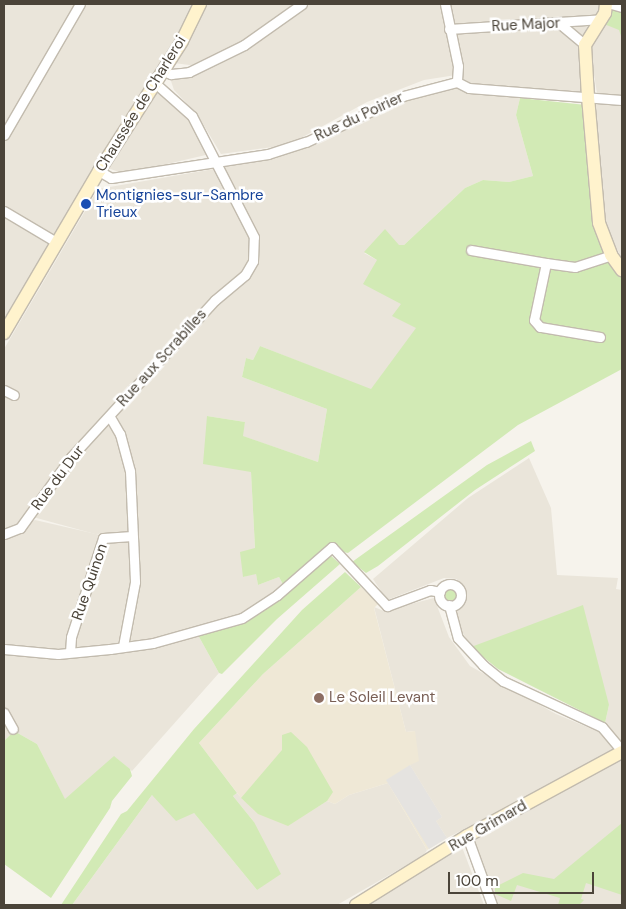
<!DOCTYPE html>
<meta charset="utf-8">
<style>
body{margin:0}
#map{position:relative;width:626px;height:909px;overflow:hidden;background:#f6f3ec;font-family:"DM Sans",sans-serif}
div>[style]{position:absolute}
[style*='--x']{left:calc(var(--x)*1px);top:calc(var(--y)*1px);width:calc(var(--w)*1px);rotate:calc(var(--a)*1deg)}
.residential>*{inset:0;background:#eae5da}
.education>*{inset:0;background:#efe8d6}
.green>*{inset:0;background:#d2eab5}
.round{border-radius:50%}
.parking>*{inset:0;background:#e5e3e0}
.roads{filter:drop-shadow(1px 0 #c2bbae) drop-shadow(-1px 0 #c2bbae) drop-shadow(0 1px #c2bbae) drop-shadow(0 -1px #c2bbae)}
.street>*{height:9px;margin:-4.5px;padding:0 4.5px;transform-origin:4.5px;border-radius:4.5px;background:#fff}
.street>.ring{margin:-4.5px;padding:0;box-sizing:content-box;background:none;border:9px solid #fff;border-radius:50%}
.secondary>*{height:12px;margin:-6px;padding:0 6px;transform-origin:6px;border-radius:6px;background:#fff3cd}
.dots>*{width:14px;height:14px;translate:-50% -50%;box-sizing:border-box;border:2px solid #fff;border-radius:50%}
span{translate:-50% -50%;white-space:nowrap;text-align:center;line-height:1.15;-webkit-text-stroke:5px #fff;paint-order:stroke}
.street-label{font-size:15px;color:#4b4439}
.transit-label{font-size:15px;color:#164399}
.left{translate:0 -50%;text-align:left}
.education-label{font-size:15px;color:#785e54}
.frame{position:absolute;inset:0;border:5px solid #4b4439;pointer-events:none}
.scale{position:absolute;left:448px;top:872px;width:146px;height:22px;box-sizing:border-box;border:2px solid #4b4439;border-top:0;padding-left:6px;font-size:15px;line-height:18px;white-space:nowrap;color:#4b4439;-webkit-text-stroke:4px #fff;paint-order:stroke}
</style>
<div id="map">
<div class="residential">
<div style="clip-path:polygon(4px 4px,75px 4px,4px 128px)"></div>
<div style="clip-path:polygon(84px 4px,196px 4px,54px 240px,4px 206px,4px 142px)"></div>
<div style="clip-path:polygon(205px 4px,302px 4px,286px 16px,308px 4px,603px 4px,590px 30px,588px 97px,465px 86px,456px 75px,424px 80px,367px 102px,288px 145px,221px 154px,197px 114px,174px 90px,171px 81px,197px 66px,174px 63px,193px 35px)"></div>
<div style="clip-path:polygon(622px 4px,622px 95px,597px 93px,590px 51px,611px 11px)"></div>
<div style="clip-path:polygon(440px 85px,520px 98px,516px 115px,533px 176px,509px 182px,483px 180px,465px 188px,404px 245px,364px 253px,377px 260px,417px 328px,371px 390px,260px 346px,253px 360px,246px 358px,242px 377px,327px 409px,318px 462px,242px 436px,245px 422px,207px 416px,251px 471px,255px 549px,243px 577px,256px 573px,258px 585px,279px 577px,285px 588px,262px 610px,158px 641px,127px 642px,139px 593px,134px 555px,135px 470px,126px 438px,114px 409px,77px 443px,19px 524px,4px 530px,4px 349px,98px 189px,277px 158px,329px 131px)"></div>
<div style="clip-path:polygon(154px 91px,173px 100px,196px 124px,210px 154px,124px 174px,108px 168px)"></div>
<div style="clip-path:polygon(593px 98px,622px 102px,622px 258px,598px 217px)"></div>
<div style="clip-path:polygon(4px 217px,27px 228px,49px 245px,4px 321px)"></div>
<div style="clip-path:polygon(108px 425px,118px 439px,127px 479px,130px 533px,95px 534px,33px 517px,71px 464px)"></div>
<div style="clip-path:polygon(529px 458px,551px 508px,557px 575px,618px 578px,616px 589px,622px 590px,622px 742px,605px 723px,609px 705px,471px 647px,454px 618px,455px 608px,463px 596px,457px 579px,444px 578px,387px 600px,373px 579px,468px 498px)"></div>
<div style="clip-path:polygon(35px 520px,131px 542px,135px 578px,121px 642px,66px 653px,4px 646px,4px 537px)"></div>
<div style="clip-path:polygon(434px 598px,449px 637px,470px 666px,556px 714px,599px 732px,615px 750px,447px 838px,436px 821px,442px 817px,410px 765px,415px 731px,406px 732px,374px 607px,384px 611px)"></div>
<div style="clip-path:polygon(198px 635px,219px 673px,132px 771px,115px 757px,65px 800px,37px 744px,14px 731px,4px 741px,4px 655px,71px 656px)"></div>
<div style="clip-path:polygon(622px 758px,622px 905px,495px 905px,471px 839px)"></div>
<div style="clip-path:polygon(388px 783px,427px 850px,424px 855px,337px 905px,72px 905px,152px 795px,194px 813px,257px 890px,254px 822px,233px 796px,237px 793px,243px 800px,288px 825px,327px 801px,335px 804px,349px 795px)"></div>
<div style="clip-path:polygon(462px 847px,484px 905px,360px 905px)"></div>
</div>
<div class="education">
<div style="clip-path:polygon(361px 587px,378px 604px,374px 608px,406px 732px,415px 731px,419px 761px,410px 765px,442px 817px,436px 821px,447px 838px,427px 850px,388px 783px,349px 795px,335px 804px,327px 801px,288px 826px,258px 814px,241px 798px,199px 743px,263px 674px)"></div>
</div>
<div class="green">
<div style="clip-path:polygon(622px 4px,622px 39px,619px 30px,604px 24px,609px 7px)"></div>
<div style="clip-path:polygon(520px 98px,586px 105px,594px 193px,622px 273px,622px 369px,518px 425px,348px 553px,329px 549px,329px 554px,340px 564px,277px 619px,222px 674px,219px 673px,198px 635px,244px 621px,313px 567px,285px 588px,279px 577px,258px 585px,256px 574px,243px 577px,240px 552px,255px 548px,251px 472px,203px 464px,207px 416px,245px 422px,243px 436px,318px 462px,327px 409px,242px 377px,246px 358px,253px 360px,260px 346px,371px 389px,416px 328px,392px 316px,401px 304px,363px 284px,377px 260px,364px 252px,385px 229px,399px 245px,404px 245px,465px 188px,483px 180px,509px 182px,533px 176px,516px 115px)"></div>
<div style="clip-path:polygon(531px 441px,535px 451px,475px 490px,378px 566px,366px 573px,352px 562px,487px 465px)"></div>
<div style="clip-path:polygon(345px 572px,361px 587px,263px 674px,199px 743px,237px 793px,233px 796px,254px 822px,281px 874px,257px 890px,194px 813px,176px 821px,152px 795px,72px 905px,61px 905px,121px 814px,127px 811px,194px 729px,302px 610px)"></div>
<div class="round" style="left:440px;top:584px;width:20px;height:20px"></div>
<div style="clip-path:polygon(583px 605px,609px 705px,605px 723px,498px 669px,471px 647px)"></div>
<div style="clip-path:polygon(14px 731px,37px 744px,65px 799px,114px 756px,130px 769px,132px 776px,112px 801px,110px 808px,51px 898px,4px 864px,4px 741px)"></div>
<div style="clip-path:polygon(291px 732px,307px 747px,333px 792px,327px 801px,288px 826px,258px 814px,241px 798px,282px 750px,282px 735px)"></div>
<div style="clip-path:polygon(622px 823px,622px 895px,586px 883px,581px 899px,584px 900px,579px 905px,558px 905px,560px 898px,517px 885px,511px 901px,495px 894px,495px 887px,523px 873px,554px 879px)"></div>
</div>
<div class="parking">
<div style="clip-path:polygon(410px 765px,442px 817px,436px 821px,447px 838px,429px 849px,386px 780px)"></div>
</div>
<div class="roads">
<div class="street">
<div style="--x:445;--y:4;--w:63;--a:78.2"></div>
<div style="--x:458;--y:66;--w:16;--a:94"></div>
<div style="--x:611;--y:4;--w:11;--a:15"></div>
<div style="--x:559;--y:23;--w:34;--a:40"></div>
<div style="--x:449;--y:29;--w:153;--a:-3.7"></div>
<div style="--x:163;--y:71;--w:9;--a:21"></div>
<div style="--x:171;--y:74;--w:18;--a:-6"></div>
<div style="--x:189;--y:72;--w:61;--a:-26.1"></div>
<div style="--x:244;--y:45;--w:71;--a:-35.3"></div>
<div style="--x:4;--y:135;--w:151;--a:-59.9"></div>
<div style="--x:99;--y:171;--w:14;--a:30"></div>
<div style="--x:111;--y:178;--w:159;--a:-8.7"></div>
<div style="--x:268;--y:154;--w:40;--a:-18"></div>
<div style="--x:306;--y:142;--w:107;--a:-25.4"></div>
<div style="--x:403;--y:96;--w:56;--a:-14.5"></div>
<div style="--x:457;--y:82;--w:13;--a:27"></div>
<div style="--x:469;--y:88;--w:153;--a:4.5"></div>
<div style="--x:4;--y:211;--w:61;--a:30.8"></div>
<div style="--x:471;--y:250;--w:76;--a:9.8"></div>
<div style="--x:600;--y:337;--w:61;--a:-170.5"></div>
<div style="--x:540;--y:327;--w:9;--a:-131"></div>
<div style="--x:534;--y:320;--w:58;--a:-78.1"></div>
<div style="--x:546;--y:263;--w:29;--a:8"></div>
<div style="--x:575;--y:267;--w:38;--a:-18"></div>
<div style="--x:4;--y:390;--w:11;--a:27"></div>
<div style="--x:110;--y:417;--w:20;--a:60"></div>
<div style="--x:120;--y:434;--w:38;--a:75"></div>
<div style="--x:130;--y:471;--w:111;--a:87.4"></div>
<div style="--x:135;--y:582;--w:65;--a:100.6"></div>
<div style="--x:4;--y:534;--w:17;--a:-21"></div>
<div style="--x:20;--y:528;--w:87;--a:-54.3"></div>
<div style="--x:71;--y:457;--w:213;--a:-47.5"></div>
<div style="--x:215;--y:300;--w:39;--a:-40"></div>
<div style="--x:245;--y:275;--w:16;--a:-60"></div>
<div style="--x:253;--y:261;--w:24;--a:-88"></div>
<div style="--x:254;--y:237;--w:136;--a:-117.1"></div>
<div style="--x:192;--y:116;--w:50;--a:-138.3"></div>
<div class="ring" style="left:439px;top:584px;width:13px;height:13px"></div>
<div style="--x:449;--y:605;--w:34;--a:75"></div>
<div style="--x:458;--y:638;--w:37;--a:47"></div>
<div style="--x:483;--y:665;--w:26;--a:39"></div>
<div style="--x:503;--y:681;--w:109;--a:24.9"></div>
<div style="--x:602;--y:727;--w:31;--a:50"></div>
<div style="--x:4;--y:649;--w:54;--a:5.3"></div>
<div style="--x:58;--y:654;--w:52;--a:-5.5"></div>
<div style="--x:110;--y:649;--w:43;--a:-7.9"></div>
<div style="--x:153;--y:643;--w:92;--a:-15.7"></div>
<div style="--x:242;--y:618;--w:42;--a:-33.3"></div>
<div style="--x:277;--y:595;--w:73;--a:-41.1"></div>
<div style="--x:332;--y:547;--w:81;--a:47"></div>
<div style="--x:387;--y:606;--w:46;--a:-20.4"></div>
<div style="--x:430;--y:590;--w:10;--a:11"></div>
<div style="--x:70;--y:652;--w:15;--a:-86"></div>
<div style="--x:71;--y:637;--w:104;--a:-72.1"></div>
<div style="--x:103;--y:538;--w:29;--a:-4"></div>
<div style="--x:4;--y:713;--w:18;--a:61"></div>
<div style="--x:467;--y:836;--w:73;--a:70.1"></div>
</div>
<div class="secondary">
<div style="--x:606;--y:4;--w:9;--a:96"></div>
<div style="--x:605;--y:13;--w:38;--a:122"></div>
<div style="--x:585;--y:45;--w:52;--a:86.7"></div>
<div style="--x:588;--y:97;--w:126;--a:85"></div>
<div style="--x:599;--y:223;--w:34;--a:69"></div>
<div style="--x:611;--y:255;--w:19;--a:54"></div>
<div style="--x:4;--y:333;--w:188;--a:-59.6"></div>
<div style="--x:99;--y:171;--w:154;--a:-57.4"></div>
<div style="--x:182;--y:41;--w:41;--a:-64.1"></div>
<div style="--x:356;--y:905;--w:131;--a:-31.9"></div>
<div style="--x:467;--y:836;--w:176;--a:-28.5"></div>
</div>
</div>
<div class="dots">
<div style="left:86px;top:204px;background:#1a4fb4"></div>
<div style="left:319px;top:698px;background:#8d6e63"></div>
</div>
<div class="street-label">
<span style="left:526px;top:25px;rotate:-3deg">Rue Major</span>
<span style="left:141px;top:104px;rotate:-58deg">Chaussée de Charleroi</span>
<span style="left:359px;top:117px;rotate:-25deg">Rue du Poirier</span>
<span style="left:162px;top:358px;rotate:-48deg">Rue aux Scrabilles</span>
<span style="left:58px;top:478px;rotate:-53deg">Rue du Dur</span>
<span style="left:90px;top:582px;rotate:-71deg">Rue Quinon</span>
<span style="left:488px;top:826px;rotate:-30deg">Rue Grimard</span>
</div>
<div class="transit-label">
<span class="left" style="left:96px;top:204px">Montignies-sur-Sambre<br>Trieux</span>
</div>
<div class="education-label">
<span class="left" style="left:329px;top:698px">Le Soleil Levant</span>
</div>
<div class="frame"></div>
<div class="scale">100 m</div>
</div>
